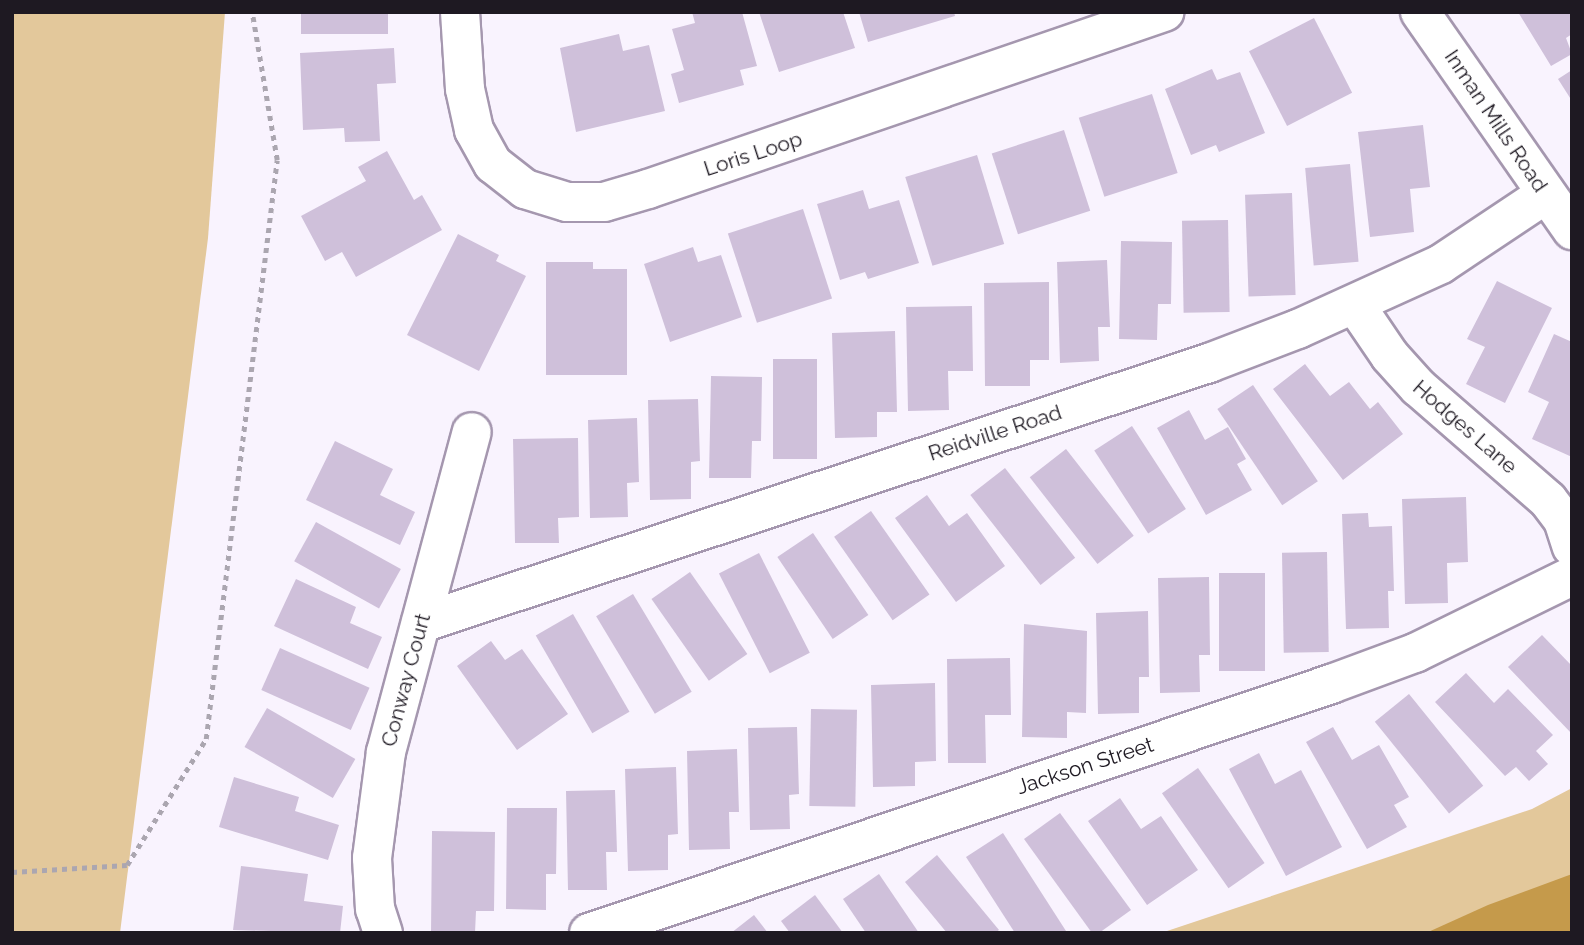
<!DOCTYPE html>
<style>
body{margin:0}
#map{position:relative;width:1584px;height:945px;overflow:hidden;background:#f9f3fe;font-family:Raleway,sans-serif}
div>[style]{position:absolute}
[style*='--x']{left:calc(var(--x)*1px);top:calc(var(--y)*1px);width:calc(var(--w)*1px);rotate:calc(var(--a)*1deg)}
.green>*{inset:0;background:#e3c89b}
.water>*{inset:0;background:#c59a4b}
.building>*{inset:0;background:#cfc0da;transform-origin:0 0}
.path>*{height:4.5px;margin-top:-2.25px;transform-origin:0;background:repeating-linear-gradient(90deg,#aba6b0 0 5px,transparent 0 10px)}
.roads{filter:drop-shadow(2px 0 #a597af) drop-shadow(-2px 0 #a597af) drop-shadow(0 2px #a597af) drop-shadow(0 -2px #a597af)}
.minor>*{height:38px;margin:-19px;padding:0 19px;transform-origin:19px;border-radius:19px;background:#fff}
span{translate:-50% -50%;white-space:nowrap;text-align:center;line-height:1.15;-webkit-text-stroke:5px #fff;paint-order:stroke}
.street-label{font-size:21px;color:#1e1922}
.frame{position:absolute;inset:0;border:14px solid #1e1922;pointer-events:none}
</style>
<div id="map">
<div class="green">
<div style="clip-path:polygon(12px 12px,225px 12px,208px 238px,120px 933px,12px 933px)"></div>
<div style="clip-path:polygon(1572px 788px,1572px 933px,1161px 933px,1532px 809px)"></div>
</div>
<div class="water">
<div style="clip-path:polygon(1572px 874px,1572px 933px,1426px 933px,1488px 905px)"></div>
</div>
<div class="building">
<div style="left:301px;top:12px;width:87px;height:22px"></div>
<div style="clip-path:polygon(692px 12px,742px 12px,757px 66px,740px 70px,744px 85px,679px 103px,671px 74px,684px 70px,672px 29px,695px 23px)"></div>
<div style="clip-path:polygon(759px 12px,843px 12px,855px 48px,779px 72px)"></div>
<div style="clip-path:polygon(859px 12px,954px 12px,955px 16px,868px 42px)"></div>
<div style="clip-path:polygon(1518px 12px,1572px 12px,1572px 34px,1566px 38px,1572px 54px,1551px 66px)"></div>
<div style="left:1314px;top:18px;width:84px;height:73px;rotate:63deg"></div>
<div style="clip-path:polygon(619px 34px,623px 51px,649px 45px,665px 111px,576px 132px,560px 48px)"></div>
<div style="clip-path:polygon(394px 48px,396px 83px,377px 84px,380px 141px,345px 142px,344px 128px,303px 130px,300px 53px)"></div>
<div style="clip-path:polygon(1212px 69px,1217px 80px,1240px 72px,1265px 133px,1219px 152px,1216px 145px,1191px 155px,1165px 89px)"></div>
<div style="clip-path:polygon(1572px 70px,1572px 101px,1558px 79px)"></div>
<div style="left:1152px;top:94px;width:83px;height:77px;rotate:72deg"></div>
<div style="clip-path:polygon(1423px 125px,1430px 187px,1410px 189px,1414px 232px,1370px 237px,1358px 132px)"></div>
<div style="left:1064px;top:130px;width:85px;height:76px;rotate:72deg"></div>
<div style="clip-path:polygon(387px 151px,414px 200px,422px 195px,442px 230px,356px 277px,342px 252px,325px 261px,301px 216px,366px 181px,358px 167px)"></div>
<div style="left:977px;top:155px;width:93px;height:75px;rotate:73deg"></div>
<div style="left:1350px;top:164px;width:98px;height:45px;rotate:85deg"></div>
<div style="clip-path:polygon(863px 190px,869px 209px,899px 200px,919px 263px,868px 279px,865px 272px,840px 280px,817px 204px)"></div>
<div style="left:1292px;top:193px;width:102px;height:47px;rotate:88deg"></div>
<div style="left:803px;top:209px;width:94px;height:79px;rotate:72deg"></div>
<div style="left:1228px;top:220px;width:92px;height:46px;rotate:89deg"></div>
<div style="clip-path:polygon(458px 234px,499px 255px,496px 261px,526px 276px,479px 371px,407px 335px)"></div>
<div style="clip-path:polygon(1121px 241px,1172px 242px,1171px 304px,1158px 304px,1157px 340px,1119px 339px)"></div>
<div style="clip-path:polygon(693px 247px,698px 262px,721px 255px,742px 317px,670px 342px,644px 264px)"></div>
<div style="clip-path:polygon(1107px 260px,1110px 327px,1098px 327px,1099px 361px,1060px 363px,1057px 262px)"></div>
<div style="clip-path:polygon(546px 262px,593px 262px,593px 269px,627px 269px,627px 375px,546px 375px)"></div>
<div style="clip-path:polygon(1497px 281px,1552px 308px,1505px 403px,1466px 384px,1485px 347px,1467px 339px)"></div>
<div style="clip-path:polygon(1049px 282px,1049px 360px,1030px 360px,1030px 386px,985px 386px,984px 283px)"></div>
<div style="clip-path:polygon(972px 306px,973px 371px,948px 371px,949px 410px,908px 411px,906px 307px)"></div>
<div style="clip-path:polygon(895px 331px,897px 412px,877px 412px,877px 437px,835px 438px,832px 333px)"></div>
<div style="clip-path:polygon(1554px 334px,1572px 342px,1572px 457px,1532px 439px,1549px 402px,1528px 392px)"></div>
<div style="left:773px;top:359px;width:44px;height:100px"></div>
<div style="clip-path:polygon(1305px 364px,1330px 396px,1349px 382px,1370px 409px,1378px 402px,1403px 434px,1343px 480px,1273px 389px)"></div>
<div style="clip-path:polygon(711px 376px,762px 377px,761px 441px,752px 441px,751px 478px,709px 478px)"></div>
<div style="left:1253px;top:385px;width:116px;height:43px;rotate:56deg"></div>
<div style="clip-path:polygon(698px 399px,700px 461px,691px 462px,691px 499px,650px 500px,648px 400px)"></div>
<div style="clip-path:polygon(1189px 410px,1205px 440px,1228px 427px,1246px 459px,1237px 464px,1252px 490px,1206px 515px,1157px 428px)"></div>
<div style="clip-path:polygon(637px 418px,639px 482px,627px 483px,628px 517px,590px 518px,588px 420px)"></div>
<div style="left:1132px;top:426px;width:99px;height:45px;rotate:57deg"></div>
<div style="clip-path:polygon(578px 438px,579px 517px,558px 518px,559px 543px,515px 543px,513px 439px)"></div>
<div style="clip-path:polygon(335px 441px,393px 469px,380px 495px,415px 512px,400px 545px,306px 500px)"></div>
<div style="left:1066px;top:449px;width:110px;height:46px;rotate:52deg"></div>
<div style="left:1005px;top:468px;width:114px;height:44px;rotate:52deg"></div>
<div style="clip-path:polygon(927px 495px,949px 526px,967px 513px,1005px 566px,956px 602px,895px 518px)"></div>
<div style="clip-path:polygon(1466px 497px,1468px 562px,1447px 563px,1448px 603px,1405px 604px,1402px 499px)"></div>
<div style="left:871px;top:511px;width:102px;height:45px;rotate:55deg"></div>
<div style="clip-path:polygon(1368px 513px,1369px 527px,1392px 526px,1394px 591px,1388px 591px,1389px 628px,1346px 629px,1342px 514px)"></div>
<div style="left:316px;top:522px;width:97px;height:45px;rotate:29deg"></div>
<div style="left:813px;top:533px;width:99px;height:43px;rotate:56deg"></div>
<div style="left:1327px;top:552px;width:100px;height:45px;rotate:89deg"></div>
<div style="left:759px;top:553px;width:112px;height:45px;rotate:63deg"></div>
<div style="left:690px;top:572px;width:100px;height:47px;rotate:55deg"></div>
<div style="left:1219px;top:573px;width:46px;height:98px"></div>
<div style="clip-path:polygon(1209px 577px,1210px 655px,1199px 655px,1200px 692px,1160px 693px,1158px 578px)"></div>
<div style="clip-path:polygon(296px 579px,356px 607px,350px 623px,382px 637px,368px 669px,274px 626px)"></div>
<div style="left:633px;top:594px;width:114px;height:43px;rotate:59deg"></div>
<div style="clip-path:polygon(1148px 611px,1149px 677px,1139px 677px,1139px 713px,1098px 714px,1096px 613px)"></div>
<div style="left:573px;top:614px;width:113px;height:43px;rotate:60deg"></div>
<div style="clip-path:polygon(1024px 624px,1087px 631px,1086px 713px,1067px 712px,1067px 738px,1022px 737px)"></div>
<div style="clip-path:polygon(1542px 635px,1572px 666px,1572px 734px,1508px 667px)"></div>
<div style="clip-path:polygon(491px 641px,505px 660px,522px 649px,568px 714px,517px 750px,457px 666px)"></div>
<div style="left:280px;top:648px;width:98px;height:46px;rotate:24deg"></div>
<div style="clip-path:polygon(1010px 658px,1011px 715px,985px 715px,986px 763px,948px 763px,947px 659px)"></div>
<div style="clip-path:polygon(1466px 673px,1494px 703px,1508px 689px,1553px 735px,1536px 751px,1548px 764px,1529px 781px,1516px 767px,1505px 776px,1435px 702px)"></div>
<div style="clip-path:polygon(935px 683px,936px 761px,915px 762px,915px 786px,873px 787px,871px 685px)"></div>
<div style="left:1409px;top:694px;width:118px;height:44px;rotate:51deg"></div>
<div style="left:267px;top:708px;width:102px;height:45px;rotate:30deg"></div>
<div style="left:811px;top:709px;width:46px;height:97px;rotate:1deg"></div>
<div style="clip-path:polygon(797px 727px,799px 794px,789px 795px,790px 829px,750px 830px,748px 728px)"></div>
<div style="clip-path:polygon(1333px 727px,1352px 760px,1379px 745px,1409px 797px,1394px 805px,1407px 827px,1367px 849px,1306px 742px)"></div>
<div style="clip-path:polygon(737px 749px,739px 812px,729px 812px,730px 849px,689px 850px,687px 751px)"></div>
<div style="clip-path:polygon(1259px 753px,1275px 784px,1301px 770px,1342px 847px,1286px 876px,1229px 769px)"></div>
<div style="clip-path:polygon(676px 767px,678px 834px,668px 835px,668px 870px,628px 871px,625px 769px)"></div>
<div style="left:1198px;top:768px;width:116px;height:44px;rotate:55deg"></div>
<div style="clip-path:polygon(234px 777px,299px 797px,295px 811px,339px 825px,328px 860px,219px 827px)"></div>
<div style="clip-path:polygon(615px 790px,617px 852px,606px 852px,607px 890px,568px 890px,566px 791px)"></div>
<div style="clip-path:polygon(1120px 798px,1141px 829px,1161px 816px,1198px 870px,1147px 905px,1088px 821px)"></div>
<div style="clip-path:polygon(507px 808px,557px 808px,556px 874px,546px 874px,546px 910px,506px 909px)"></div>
<div style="clip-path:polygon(1060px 813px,1131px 910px,1099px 933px,1092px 933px,1024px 839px)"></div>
<div style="clip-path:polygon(432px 831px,495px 832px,494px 911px,476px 911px,475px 933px,431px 933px)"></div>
<div style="clip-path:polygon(1003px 833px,1066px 931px,1063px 933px,1015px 933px,966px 857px)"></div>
<div style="clip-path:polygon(937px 855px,999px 930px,995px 933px,947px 933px,905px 882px)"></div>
<div style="clip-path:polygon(241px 866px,308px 874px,304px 901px,343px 906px,340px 933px,233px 930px)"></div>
<div style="clip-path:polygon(879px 874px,919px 933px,866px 933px,843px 899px)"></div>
<div style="clip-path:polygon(815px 895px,843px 933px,790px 933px,781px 921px)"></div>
<div style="clip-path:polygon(754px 915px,768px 933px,731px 933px)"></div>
</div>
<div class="path">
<div style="--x:12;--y:872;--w:115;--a:-3.5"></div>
<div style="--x:127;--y:865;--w:149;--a:-57.9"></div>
<div style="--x:206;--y:739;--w:583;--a:-83.01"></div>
<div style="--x:277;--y:160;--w:150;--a:-99.6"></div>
</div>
<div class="roads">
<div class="minor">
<div style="--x:460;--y:12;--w:77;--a:86.3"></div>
<div style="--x:465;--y:89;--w:42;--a:77.6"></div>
<div style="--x:474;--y:130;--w:39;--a:61"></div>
<div style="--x:493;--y:164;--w:41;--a:38"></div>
<div style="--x:525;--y:189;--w:44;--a:17.2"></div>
<div style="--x:567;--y:202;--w:37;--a:0"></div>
<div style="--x:604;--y:202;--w:46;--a:-16.5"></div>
<div style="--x:648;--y:189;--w:546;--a:-18.93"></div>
<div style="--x:1420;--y:12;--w:266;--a:55.1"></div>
<div style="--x:1356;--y:306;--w:60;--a:55.8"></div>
<div style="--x:1390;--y:356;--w:42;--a:47.9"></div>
<div style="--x:1418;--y:387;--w:172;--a:41"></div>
<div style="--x:1548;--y:500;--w:25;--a:53"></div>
<div style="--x:1563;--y:520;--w:28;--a:72"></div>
<div style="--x:421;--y:623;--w:830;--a:-18.26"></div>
<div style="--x:1209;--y:363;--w:95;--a:-20.9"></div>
<div style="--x:1298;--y:329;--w:157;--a:-24.4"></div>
<div style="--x:1441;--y:264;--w:126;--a:-33.7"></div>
<div style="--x:383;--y:933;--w:25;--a:-108"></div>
<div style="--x:375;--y:909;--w:51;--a:-93.4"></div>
<div style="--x:372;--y:858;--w:107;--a:-82.5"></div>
<div style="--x:386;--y:752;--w:331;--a:-75"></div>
<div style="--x:589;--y:933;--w:783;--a:-18.55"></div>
<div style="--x:1331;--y:684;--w:90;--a:-20.3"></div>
<div style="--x:1415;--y:653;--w:175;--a:-26.1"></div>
</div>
</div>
<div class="street-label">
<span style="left:1496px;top:121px;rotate:56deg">Inman Mills Road</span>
<span style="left:753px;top:154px;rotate:-18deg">Loris Loop</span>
<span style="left:1465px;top:427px;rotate:41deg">Hodges Lane</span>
<span style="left:995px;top:433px;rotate:-18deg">Reidville Road</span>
<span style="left:406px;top:680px;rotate:-75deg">Conway Court</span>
<span style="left:1085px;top:766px;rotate:-18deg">Jackson Street</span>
</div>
<div class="frame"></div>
</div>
